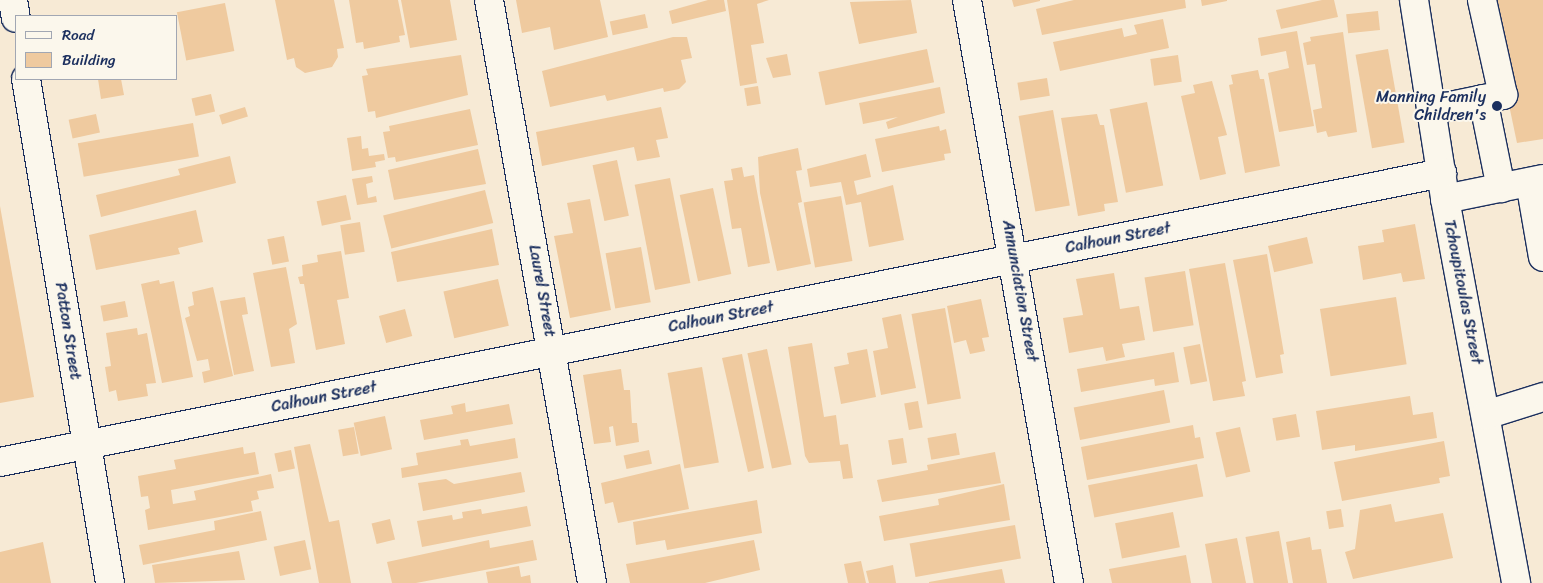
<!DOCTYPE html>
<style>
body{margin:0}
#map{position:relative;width:1543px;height:583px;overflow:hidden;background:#f7ead5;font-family:Sriracha,sans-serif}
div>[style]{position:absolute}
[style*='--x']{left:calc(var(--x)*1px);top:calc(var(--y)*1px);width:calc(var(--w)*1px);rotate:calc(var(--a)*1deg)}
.building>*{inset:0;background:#efca9f;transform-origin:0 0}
.roads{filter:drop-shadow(1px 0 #1b2f5e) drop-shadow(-1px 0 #1b2f5e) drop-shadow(0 1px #1b2f5e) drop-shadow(0 -1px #1b2f5e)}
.minor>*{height:28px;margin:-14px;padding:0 14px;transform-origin:14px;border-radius:14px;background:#fbf7ec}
.dots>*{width:14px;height:14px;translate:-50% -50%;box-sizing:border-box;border:2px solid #fbf7ec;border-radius:50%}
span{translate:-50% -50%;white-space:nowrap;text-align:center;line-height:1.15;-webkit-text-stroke:4px #fbf7ec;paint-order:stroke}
.poi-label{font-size:16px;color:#1b2f5e}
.right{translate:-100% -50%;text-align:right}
.street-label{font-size:16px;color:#1b2f5e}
.legend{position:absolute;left:15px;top:15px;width:162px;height:65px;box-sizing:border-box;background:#fbf7ec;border:1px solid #a1a7b3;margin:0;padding:6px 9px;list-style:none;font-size:15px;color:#1b2f5e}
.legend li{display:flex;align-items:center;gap:10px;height:25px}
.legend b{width:25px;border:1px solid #a1a7b3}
</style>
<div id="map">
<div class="building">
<div style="clip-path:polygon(275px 0,334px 0,344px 48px,337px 49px,338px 57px,332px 67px,305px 73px,296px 67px,294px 58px,287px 60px)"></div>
<div style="clip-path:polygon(349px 0,398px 0,405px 35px,399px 36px,400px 42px,364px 49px,363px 42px,356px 43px)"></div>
<div style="clip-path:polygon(401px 0,450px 0,457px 40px,410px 48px)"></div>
<div style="clip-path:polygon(516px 0,600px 0,608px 37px,554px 50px,550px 27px,522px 33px)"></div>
<div style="clip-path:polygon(708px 0,724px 0,726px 11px,672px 24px,669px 11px)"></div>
<div style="clip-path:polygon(727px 0,769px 0,757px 4px,764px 43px,751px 45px,757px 83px,740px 86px)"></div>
<div style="clip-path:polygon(911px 0,917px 33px,859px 44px,850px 2px)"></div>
<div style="clip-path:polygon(1012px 0,1040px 0,1040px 1px,1014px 7px)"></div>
<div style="clip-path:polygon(1074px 0,1185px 0,1186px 8px,1042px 35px,1036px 9px)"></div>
<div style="clip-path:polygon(1201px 0,1227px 0,1227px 1px,1202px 6px)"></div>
<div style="clip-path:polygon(1322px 0,1334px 0,1338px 17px,1281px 29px,1276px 10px)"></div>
<div style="clip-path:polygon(1487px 0,1543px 0,1543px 139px,1517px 143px)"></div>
<div style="left:225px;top:3px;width:49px;height:49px;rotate:79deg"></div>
<div style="left:1378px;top:11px;width:19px;height:32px;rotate:84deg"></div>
<div style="left:645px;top:14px;width:14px;height:36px;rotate:78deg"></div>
<div style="clip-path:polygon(1163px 19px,1169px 48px,1060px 71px,1053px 42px,1122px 28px,1124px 37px,1137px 34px,1134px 25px)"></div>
<div style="clip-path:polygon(1297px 31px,1314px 126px,1279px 132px,1268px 73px,1289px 68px,1286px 51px,1261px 56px,1258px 38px)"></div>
<div style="clip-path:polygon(1343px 32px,1357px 132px,1328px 137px,1326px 131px,1317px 133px,1313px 110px,1322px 108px,1315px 64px,1307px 65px,1303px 43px,1311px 41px,1310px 37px)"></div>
<div style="clip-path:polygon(673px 37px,687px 37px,692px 58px,681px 60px,686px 82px,679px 89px,664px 92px,663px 88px,607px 101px,605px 95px,550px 107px,542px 71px)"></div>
<div style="left:927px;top:49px;width:34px;height:111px;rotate:78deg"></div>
<div style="left:1388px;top:49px;width:95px;height:33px;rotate:80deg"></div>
<div style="clip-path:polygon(787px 54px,791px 75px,773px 78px,766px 58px)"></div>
<div style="clip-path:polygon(461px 55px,468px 95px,376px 118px,375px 111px,368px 112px,362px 76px,368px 75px,366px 69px)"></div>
<div style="left:1178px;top:55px;width:27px;height:28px;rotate:82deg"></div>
<div style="clip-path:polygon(1258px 70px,1260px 79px,1264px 79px,1280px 166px,1245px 173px,1229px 85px,1233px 84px,1231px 75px)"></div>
<div style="left:1047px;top:78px;width:18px;height:30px;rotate:81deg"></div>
<div style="clip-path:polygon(98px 79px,121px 79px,124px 95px,101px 99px)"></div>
<div style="clip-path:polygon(1212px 81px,1227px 135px,1218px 137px,1226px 174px,1200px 180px,1181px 96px,1195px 93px,1193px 85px)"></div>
<div style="left:758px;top:86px;width:18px;height:14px;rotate:81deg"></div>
<div style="clip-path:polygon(940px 87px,945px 113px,888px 129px,886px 122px,898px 117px,863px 124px,859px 103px)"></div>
<div style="left:211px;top:94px;width:18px;height:20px;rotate:77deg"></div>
<div style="left:1147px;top:102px;width:85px;height:38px;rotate:79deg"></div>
<div style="left:245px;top:107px;width:10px;height:27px;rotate:73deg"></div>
<div style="clip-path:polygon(661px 107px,668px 138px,656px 140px,660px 157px,637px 161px,634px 147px,542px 166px,536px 132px)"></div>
<div style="clip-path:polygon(470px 109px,478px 145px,396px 162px,395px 157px,388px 158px,383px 132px,390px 131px,389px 126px)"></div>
<div style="left:1053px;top:110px;width:97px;height:35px;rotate:80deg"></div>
<div style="left:96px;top:114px;width:19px;height:28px;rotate:78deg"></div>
<div style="clip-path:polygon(1097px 114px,1100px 125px,1104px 125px,1118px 202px,1104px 204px,1105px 211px,1078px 216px,1061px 118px)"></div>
<div style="left:193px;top:123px;width:34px;height:117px;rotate:80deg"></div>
<div style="clip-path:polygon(939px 126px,940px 131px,946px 129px,951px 153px,944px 154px,945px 160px,882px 172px,875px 139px)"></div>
<div style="clip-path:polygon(361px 136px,362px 149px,368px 148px,369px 156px,384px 154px,385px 160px,375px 162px,376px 167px,352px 171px,347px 138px)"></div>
<div style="clip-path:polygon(798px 148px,802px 170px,796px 171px,802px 202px,798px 203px,811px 264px,777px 271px,760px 193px,758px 157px)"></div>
<div style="clip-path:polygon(478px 149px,486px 184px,394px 200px,388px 170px)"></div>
<div style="clip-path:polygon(866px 154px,871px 177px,854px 181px,857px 195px,893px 185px,904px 240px,869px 247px,861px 202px,846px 205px,841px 182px,810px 187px,807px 169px)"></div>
<div style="clip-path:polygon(230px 156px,236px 183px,101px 217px,96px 195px,180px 175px,178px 169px)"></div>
<div style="left:617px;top:160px;width:57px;height:25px;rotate:78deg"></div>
<div style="clip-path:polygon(742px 167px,744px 177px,754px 175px,770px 263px,748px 267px,741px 228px,732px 229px,724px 181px,733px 180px,731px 169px)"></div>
<div style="clip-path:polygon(372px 176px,373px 182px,366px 184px,368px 198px,376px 196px,377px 202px,357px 205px,352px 179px)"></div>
<div style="left:670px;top:178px;width:107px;height:36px;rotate:79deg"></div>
<div style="left:713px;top:188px;width:88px;height:34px;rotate:78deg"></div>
<div style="left:485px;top:190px;width:34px;height:105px;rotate:76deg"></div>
<div style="left:346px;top:195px;width:25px;height:30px;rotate:78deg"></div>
<div style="left:841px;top:196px;width:66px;height:38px;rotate:80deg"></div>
<div style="clip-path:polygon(590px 199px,611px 310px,570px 318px,554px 236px,573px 233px,567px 203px)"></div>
<div style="clip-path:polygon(0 206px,34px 397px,0 403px)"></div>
<div style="clip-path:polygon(196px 210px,203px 242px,178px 248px,180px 254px,96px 270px,89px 235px)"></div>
<div style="left:360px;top:222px;width:30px;height:20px;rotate:81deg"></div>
<div style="clip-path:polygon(1415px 224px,1425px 279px,1403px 282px,1401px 273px,1363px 280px,1358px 246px,1384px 242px,1382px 230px)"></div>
<div style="clip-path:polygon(492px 229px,499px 265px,397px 282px,391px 252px)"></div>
<div style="left:284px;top:236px;width:26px;height:17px;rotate:79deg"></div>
<div style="left:1307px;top:237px;width:27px;height:40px;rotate:77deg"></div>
<div style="left:641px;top:247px;width:56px;height:36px;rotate:80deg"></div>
<div style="clip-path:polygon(341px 251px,349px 298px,337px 300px,345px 344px,316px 350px,304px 284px,300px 284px,298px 277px,303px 276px,302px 265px,318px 262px,317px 255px)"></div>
<div style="clip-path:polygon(1267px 254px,1284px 354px,1280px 355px,1283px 373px,1256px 378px,1233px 260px)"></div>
<div style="clip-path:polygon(1225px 263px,1246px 381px,1242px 382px,1245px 396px,1213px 401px,1189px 269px)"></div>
<div style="clip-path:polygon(286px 267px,297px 324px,289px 329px,295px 363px,271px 367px,253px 273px)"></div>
<div style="left:1185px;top:271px;width:55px;height:41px;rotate:81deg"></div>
<div style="clip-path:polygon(1114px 273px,1120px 309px,1139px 306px,1145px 340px,1122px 344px,1125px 357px,1106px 361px,1103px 347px,1069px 353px,1063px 318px,1083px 315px,1076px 279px)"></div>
<div style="left:498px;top:279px;width:48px;height:56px;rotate:77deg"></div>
<div style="clip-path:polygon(159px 280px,160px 284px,174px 281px,193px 377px,162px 383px,141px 284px)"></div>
<div style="clip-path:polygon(213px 287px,233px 376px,204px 383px,202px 372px,210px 370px,208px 359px,197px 361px,185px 318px,190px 316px,188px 307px,194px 305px,192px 292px)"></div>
<div style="clip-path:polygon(245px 297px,248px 314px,242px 315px,254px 371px,234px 375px,220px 301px)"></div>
<div style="left:1396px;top:297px;width:68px;height:77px;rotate:81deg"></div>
<div style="clip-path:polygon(981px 299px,989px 337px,982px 338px,985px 351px,970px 354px,966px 340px,954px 343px,947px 306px)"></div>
<div style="left:125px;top:301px;width:16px;height:25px;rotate:79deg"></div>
<div style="left:945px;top:308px;width:92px;height:34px;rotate:80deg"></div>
<div style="left:405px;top:309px;width:28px;height:27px;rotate:75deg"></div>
<div style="clip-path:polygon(901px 314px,916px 388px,881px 395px,873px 351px,888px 348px,882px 318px)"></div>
<div style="clip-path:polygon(137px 328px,138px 335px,147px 333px,156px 383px,146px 384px,148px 396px,118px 401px,116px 390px,109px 392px,105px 367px,111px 366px,106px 333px)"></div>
<div style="clip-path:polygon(812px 343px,824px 417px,836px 415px,840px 445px,848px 444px,853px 478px,843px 479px,840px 461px,809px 463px,805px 456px,788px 347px)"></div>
<div style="left:1200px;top:344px;width:38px;height:17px;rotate:79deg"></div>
<div style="left:767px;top:349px;width:118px;height:20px;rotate:78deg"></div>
<div style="clip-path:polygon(867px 349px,876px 397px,841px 404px,834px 367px,849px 364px,847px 353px)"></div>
<div style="clip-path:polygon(1174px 352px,1179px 382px,1155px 386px,1154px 379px,1081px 392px,1077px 369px)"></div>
<div style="clip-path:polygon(742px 354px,764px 468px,748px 472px,722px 358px)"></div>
<div style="left:702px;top:367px;width:97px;height:35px;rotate:80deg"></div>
<div style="clip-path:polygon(621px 369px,624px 390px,630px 390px,632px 423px,637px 423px,639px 442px,616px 446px,613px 426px,609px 427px,611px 442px,594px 444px,583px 375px)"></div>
<div style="left:1164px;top:390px;width:33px;height:92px;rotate:79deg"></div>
<div style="clip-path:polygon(1410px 396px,1413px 415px,1433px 412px,1437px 438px,1355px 451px,1355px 445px,1322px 450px,1316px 411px)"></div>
<div style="left:918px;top:401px;width:27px;height:14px;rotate:80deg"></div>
<div style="clip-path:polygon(465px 403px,466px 412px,509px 404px,513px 424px,424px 440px,420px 420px,453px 414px,451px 406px)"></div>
<div style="left:1296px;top:414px;width:23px;height:24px;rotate:80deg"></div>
<div style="left:385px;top:416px;width:34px;height:32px;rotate:78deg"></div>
<div style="clip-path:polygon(1193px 425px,1195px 438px,1200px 437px,1204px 458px,1087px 480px,1081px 447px)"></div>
<div style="left:354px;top:427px;width:27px;height:16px;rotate:80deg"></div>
<div style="left:1240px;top:427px;width:46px;height:25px;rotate:77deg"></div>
<div style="left:956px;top:433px;width:22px;height:29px;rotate:80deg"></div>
<div style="clip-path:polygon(515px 438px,518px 458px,402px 478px,401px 468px,418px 465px,416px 453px,461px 445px,460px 440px,468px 439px,470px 446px)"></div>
<div style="left:903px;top:438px;width:25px;height:15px;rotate:81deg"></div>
<div style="clip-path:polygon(1444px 441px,1450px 476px,1439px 478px,1440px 483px,1342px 501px,1334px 462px)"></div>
<div style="clip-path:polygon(310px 444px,329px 522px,339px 520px,351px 583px,319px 583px,294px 447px)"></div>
<div style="clip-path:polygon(243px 447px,244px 454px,255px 452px,259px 474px,171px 490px,173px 504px,196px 500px,194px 491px,271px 474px,274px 488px,257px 491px,259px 499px,251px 501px,253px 511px,148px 530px,145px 510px,150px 508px,148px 496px,141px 497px,138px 476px,176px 469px,174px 460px)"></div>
<div style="left:291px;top:450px;width:19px;height:17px;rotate:78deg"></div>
<div style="left:649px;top:450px;width:14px;height:26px;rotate:78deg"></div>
<div style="clip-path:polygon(995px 452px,1001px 483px,882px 502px,877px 480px,928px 470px,927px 465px)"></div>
<div style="clip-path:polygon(680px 464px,689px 509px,618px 523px,613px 502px,605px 504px,601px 483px)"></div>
<div style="left:1197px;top:464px;width:33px;height:111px;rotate:79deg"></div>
<div style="clip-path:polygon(521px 472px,525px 492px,423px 511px,418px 483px,446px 479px,454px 484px)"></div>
<div style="clip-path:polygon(1004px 484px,1010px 520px,884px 541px,879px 516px,939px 505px,938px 499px)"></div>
<div style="clip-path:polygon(757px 500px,762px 533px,667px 550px,665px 540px,636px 545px,633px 522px)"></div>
<div style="clip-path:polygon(1391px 504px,1395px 522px,1443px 513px,1453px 558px,1353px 579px,1345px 552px,1355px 549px,1360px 510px)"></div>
<div style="clip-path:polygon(527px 506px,531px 526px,422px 547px,417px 521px,452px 515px,453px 520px,463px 518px,462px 512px,481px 509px,482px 514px)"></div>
<div style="left:1341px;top:509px;width:18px;height:15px;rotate:81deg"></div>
<div style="clip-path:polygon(261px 511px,267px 540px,143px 565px,139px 545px,215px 530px,214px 521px)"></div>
<div style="left:1173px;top:512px;width:36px;height:59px;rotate:79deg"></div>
<div style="left:390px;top:519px;width:21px;height:19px;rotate:76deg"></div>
<div style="left:1015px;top:525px;width:34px;height:107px;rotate:80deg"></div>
<div style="left:1279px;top:531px;width:53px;height:34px;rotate:80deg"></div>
<div style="clip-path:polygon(1310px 537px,1312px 550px,1321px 549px,1327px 583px,1293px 583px,1286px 542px)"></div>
<div style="clip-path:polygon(1237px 538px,1246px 583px,1212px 583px,1205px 544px)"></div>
<div style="left:305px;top:540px;width:30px;height:32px;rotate:78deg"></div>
<div style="clip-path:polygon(489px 540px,490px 548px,533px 540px,537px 560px,416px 583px,392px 583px,387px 562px)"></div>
<div style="clip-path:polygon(754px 540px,760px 570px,705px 583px,630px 583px,626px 564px)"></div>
<div style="clip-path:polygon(43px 542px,51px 583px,0 583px,0 552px)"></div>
<div style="clip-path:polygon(239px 551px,245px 580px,155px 583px,152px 565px)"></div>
<div style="clip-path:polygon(1186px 555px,1191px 583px,1112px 583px,1109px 569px)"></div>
<div style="clip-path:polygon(861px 561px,866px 583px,848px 583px,844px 564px)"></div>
<div style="clip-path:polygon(893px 565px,896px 583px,869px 583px,866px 571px)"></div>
<div style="clip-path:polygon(519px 566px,521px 577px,530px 575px,531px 583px,488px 583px,486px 572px)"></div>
<div style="clip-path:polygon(1002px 569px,1005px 583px,929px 583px,929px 582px)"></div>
</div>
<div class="roads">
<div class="minor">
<div style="--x:13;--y:0;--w:18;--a:81"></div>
<div style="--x:489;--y:0;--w:592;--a:79.98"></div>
<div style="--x:967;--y:0;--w:592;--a:80.08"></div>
<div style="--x:1414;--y:0;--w:201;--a:81.1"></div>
<div style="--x:1445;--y:199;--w:391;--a:79.5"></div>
<div style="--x:26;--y:79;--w:511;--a:80.54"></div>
<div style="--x:1483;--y:99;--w:91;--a:78.6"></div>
<div style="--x:1431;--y:110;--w:74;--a:-11.8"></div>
<div style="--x:1503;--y:95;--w:97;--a:-102.5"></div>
<div style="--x:1530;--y:182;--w:76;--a:80.2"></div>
<div style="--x:1445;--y:199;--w:100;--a:-11.5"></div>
<div style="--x:1486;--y:415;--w:60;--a:-17.5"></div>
<div style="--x:0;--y:462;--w:1471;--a:-11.33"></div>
</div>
</div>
<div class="dots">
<div style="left:1497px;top:106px;background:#1b2f5e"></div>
</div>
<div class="poi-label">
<span class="right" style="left:1486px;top:106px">Manning Family<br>Children's</span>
</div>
<div class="street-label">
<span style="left:1118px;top:238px;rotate:-11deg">Calhoun Street</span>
<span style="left:542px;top:291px;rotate:80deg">Laurel Street</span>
<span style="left:1020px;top:291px;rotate:80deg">Annunciation Street</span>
<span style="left:1463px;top:292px;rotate:79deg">Tchoupitoulas Street</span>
<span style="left:721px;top:317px;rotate:-11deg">Calhoun Street</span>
<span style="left:68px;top:331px;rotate:81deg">Patton Street</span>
<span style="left:324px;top:397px;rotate:-11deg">Calhoun Street</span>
</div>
<ul class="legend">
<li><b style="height:6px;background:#fbf7ec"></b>Road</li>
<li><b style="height:14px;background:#efca9f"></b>Building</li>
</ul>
</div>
